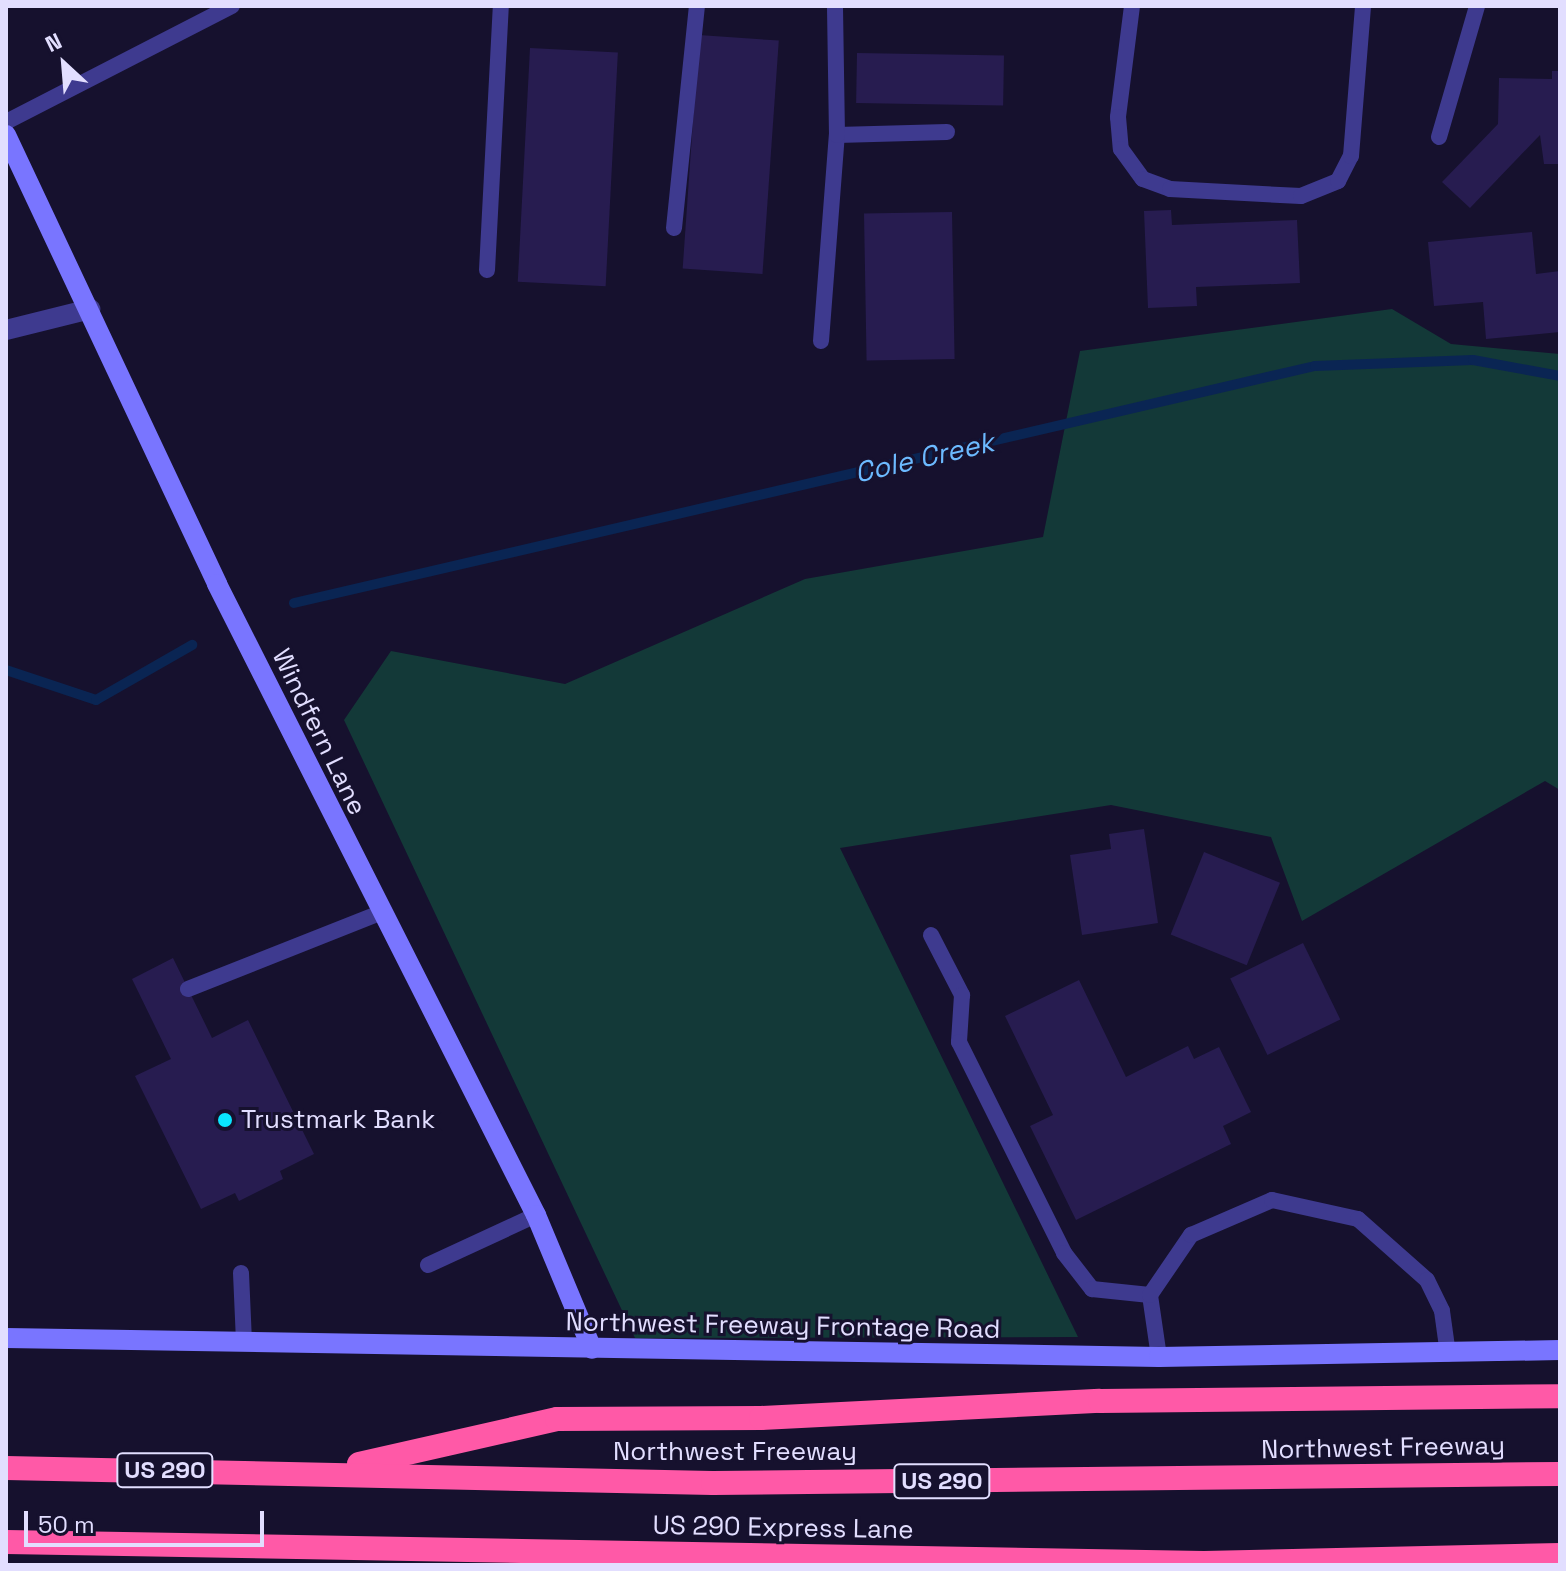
<!DOCTYPE html>
<style>
body{margin:0}
#map{position:relative;width:1566px;height:1571px;overflow:hidden;background:#16112e;font-family:"Space Grotesk",sans-serif}
div>[style]{position:absolute}
[style*='--x']{left:calc(var(--x)*1px);top:calc(var(--y)*1px);width:calc(var(--w)*1px);rotate:calc(var(--a)*1deg)}
.green>*{inset:0;background:#133938}
.stream>*{height:10px;margin:-5px;padding:0 5px;transform-origin:5px;border-radius:5px;background:#0a2553}
.building>*{inset:0;background:#271c50;transform-origin:0 0}
.lane>*{height:16px;margin:-8px;padding:0 8px;transform-origin:8px;border-radius:8px;background:#3e3a8f}
.street>*{height:20px;margin:-10px;padding:0 10px;transform-origin:10px;border-radius:10px;background:#3e3a8f}
.secondary>*{height:20px;margin:-10px;padding:0 10px;transform-origin:10px;border-radius:10px;background:#7975ff}
.highway>*{height:24px;margin:-12px;padding:0 12px;transform-origin:12px;border-radius:12px;background:#ff59a7}
.dots>*{width:22px;height:22px;translate:-50% -50%;box-sizing:border-box;border:4px solid #16112e;border-radius:50%}
span{translate:-50% -50%;white-space:nowrap;text-align:center;line-height:1.15;-webkit-text-stroke:6px #16112e;paint-order:stroke}
.shield-label span{padding:2px 6px;background:#16112e;border:2px solid;border-radius:6px;-webkit-text-stroke-width:0}
.shield-label{font-size:24px;color:#e2deff;font-weight:700}
.street-label{font-size:26px;color:#e2deff}
.poi-label{font-size:26px;color:#e2deff}
.left{translate:0 -50%;text-align:left}
.water-label{font-size:28px;color:#6cbaff;font-style:italic}
.frame{position:absolute;inset:0;border:8px solid #e2deff;pointer-events:none}
.north{position:absolute;left:24px;top:24px;width:80px;height:80px;-webkit-text-stroke:6px #16112e;paint-order:stroke;rotate:334deg;font-size:22px;font-weight:700;line-height:32px;text-align:center;color:#e2deff}
.north::after{content:'';display:block;margin:auto;width:28px;height:36px;background:#e2deff;clip-path:polygon(50% 0,100% 100%,50% 72%,0 100%)}
.scale{position:absolute;left:24px;top:1511px;width:240px;height:36px;box-sizing:border-box;border:4px solid #e2deff;border-top:0;padding-left:10px;font-size:24px;line-height:28px;white-space:nowrap;color:#e2deff;-webkit-text-stroke:6px #16112e;paint-order:stroke}
</style>
<div id="map">
<div class="green">
<div style="clip-path:polygon(1392px 309px,1451px 344px,1560px 354px,1560px 790px,1545px 781px,1302px 921px,1271px 837px,1111px 805px,840px 848px,1078px 1337px,635px 1338px,344px 720px,391px 651px,565px 684px,805px 579px,1043px 537px,1080px 351px)"></div>
</div>
<div class="stream">
<div style="--x:294;--y:603;--w:1048;--a:-13.07"></div>
<div style="--x:1315;--y:366;--w:158;--a:-2.2"></div>
<div style="--x:1473;--y:360;--w:88;--a:10.4"></div>
<div style="--x:6;--y:670;--w:95;--a:18.4"></div>
<div style="--x:96;--y:700;--w:111;--a:-29.8"></div>
</div>
<div class="building">
<div style="left:699px;top:35px;width:80px;height:234px;rotate:4deg"></div>
<div style="left:530px;top:48px;width:88px;height:234px;rotate:3deg"></div>
<div style="left:857px;top:53px;width:147px;height:50px;rotate:1deg"></div>
<div style="clip-path:polygon(1552px 71px,1560px 71px,1560px 164px,1544px 164px,1540px 135px,1470px 208px,1442px 182px,1498px 124px,1499px 78px,1552px 79px)"></div>
<div style="clip-path:polygon(1171px 210px,1172px 225px,1297px 220px,1300px 283px,1196px 287px,1197px 306px,1148px 308px,1144px 211px)"></div>
<div style="left:952px;top:212px;width:147px;height:88px;rotate:89deg"></div>
<div style="clip-path:polygon(1532px 232px,1536px 274px,1560px 271px,1560px 332px,1486px 339px,1483px 302px,1434px 306px,1428px 242px)"></div>
<div style="clip-path:polygon(1144px 829px,1158px 923px,1082px 935px,1070px 855px,1111px 849px,1109px 834px)"></div>
<div style="left:1204px;top:852px;width:82px;height:89px;rotate:22deg"></div>
<div style="left:1303px;top:943px;width:85px;height:81px;rotate:64deg"></div>
<div style="clip-path:polygon(173px 958px,212px 1038px,248px 1020px,314px 1154px,280px 1171px,283px 1179px,239px 1201px,235px 1193px,201px 1209px,135px 1076px,171px 1059px,132px 979px)"></div>
<div style="clip-path:polygon(1079px 980px,1126px 1077px,1188px 1046px,1194px 1059px,1219px 1047px,1251px 1112px,1223px 1126px,1231px 1144px,1076px 1220px,1030px 1126px,1053px 1115px,1005px 1016px)"></div>
</div>
<div class="lane">
<div style="--x:1132;--y:6;--w:112;--a:97.2"></div>
<div style="--x:1118;--y:117;--w:32;--a:85"></div>
<div style="--x:1121;--y:149;--w:37;--a:54"></div>
<div style="--x:1143;--y:179;--w:29;--a:20"></div>
<div style="--x:1170;--y:189;--w:131;--a:3.1"></div>
<div style="--x:1301;--y:196;--w:40;--a:-22"></div>
<div style="--x:1338;--y:181;--w:28;--a:-63"></div>
<div style="--x:1351;--y:156;--w:150;--a:-85.4"></div>
<div style="--x:6;--y:122;--w:254;--a:-27.2"></div>
<div style="--x:837;--y:135;--w:110;--a:-1.6"></div>
<div style="--x:1439;--y:137;--w:136;--a:-73.8"></div>
<div style="--x:674;--y:228;--w:223;--a:-84.1"></div>
<div style="--x:487;--y:270;--w:264;--a:-87"></div>
<div style="--x:821;--y:341;--w:207;--a:-85.6"></div>
<div style="--x:837;--y:135;--w:129;--a:-90.9"></div>
<div style="--x:931;--y:935;--w:68;--a:62.7"></div>
<div style="--x:962;--y:995;--w:47;--a:93.7"></div>
<div style="--x:959;--y:1042;--w:236;--a:63.5"></div>
<div style="--x:1064;--y:1253;--w:46;--a:52.1"></div>
<div style="--x:1092;--y:1289;--w:58;--a:5.9"></div>
<div style="--x:188;--y:989;--w:206;--a:-21.6"></div>
<div style="--x:428;--y:1265;--w:119;--a:-24.8"></div>
<div style="--x:241;--y:1273;--w:68;--a:87.5"></div>
<div style="--x:1159;--y:1357;--w:63;--a:-98.3"></div>
<div style="--x:1150;--y:1295;--w:73;--a:-55.7"></div>
<div style="--x:1191;--y:1235;--w:88;--a:-23.4"></div>
<div style="--x:1272;--y:1200;--w:88;--a:12.5"></div>
<div style="--x:1358;--y:1219;--w:92;--a:41.5"></div>
<div style="--x:1427;--y:1280;--w:34;--a:64"></div>
<div style="--x:1442;--y:1311;--w:43;--a:82.1"></div>
</div>
<div class="street">
<div style="--x:6;--y:330;--w:87;--a:-14"></div>
</div>
<div class="secondary">
<div style="--x:6;--y:135;--w:496;--a:64.8"></div>
<div style="--x:217;--y:584;--w:707;--a:63.18"></div>
<div style="--x:536;--y:1215;--w:145;--a:67.3"></div>
<div style="--x:6;--y:1338;--w:1153;--a:0.94"></div>
<div style="--x:1159;--y:1357;--w:401;--a:-1"></div>
</div>
<div class="highway">
<div style="--x:359;--y:1464;--w:203;--a:-12.8"></div>
<div style="--x:557;--y:1419;--w:204;--a:-0.3"></div>
<div style="--x:761;--y:1418;--w:339;--a:-2.9"></div>
<div style="--x:1100;--y:1401;--w:460;--a:-0.6"></div>
<div style="--x:6;--y:1468;--w:707;--a:1.22"></div>
<div style="--x:713;--y:1483;--w:847;--a:-0.61"></div>
<div style="--x:6;--y:1542;--w:1198;--a:1"></div>
<div style="--x:1204;--y:1563;--w:356;--a:-1.3"></div>
</div>
<div class="dots">
<div style="left:225px;top:1120px;background:#0ae5ff"></div>
</div>
<div class="shield-label">
<span style="left:165px;top:1470px">US 290</span>
<span style="left:942px;top:1481px">US 290</span>
</div>
<div class="street-label">
<span style="left:319px;top:732px;rotate:64deg">Windfern Lane</span>
<span style="left:783px;top:1326px;rotate:1deg">Northwest Freeway Frontage Road</span>
<span style="left:1383px;top:1448px;rotate:-1deg">Northwest Freeway</span>
<span style="left:735px;top:1452px">Northwest Freeway</span>
<span style="left:783px;top:1528px;rotate:1deg">US 290 Express Lane</span>
</div>
<div class="poi-label">
<span class="left" style="left:241px;top:1120px">Trustmark Bank</span>
</div>
<div class="water-label">
<span style="left:924px;top:457px;rotate:-13deg">Cole Creek</span>
</div>
<div class="frame"></div>
<div class="north">N</div>
<div class="scale">50 m</div>
</div>
